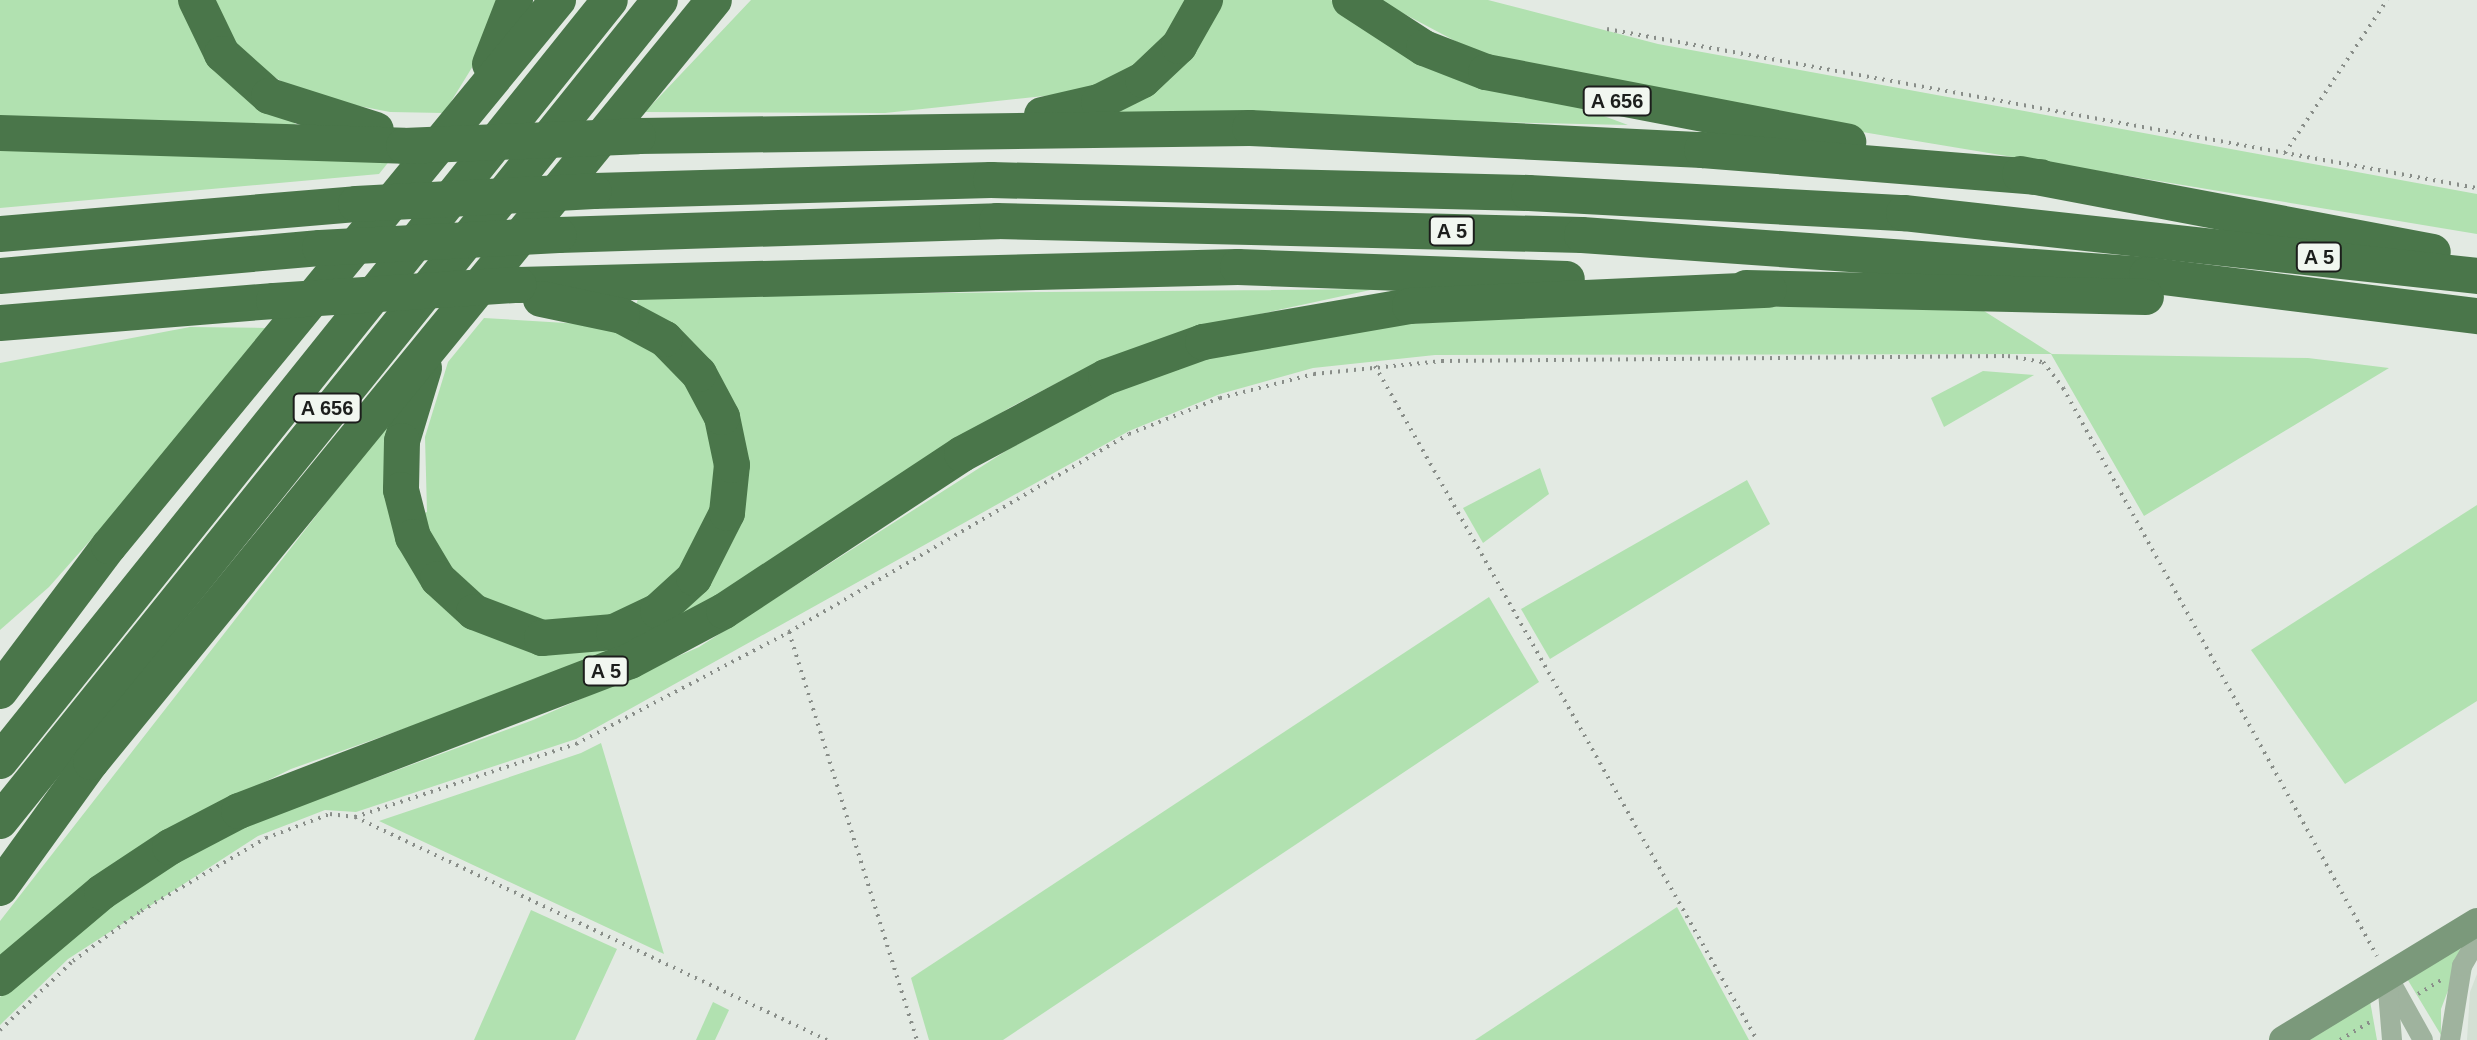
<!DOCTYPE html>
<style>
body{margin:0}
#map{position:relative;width:2477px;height:1040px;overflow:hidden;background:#e3eae3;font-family:Arial,sans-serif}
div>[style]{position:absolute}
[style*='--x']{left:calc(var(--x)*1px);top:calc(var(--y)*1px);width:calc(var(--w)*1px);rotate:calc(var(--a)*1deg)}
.built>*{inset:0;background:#d4e0d4}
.green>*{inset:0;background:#b1e1b0}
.path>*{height:4px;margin-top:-2px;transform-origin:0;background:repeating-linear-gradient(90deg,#898e89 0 2px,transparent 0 8px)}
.minor>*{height:20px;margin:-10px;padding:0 10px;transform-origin:10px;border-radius:10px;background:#9fb39e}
.secondary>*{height:28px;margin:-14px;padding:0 14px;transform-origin:14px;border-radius:14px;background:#7b997b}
.motorway>*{height:36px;margin:-18px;padding:0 18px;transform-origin:18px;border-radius:18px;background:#4a764a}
.motorway-bridge>*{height:36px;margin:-18px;padding:0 18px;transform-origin:18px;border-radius:18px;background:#4a764a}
span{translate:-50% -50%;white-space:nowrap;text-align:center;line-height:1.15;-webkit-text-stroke:6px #f1f7f0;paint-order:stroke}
.shield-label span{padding:2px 6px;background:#f1f7f0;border:2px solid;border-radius:6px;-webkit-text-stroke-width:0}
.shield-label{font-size:20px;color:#1c1e1c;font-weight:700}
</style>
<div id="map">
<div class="built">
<div style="clip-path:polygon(2477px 974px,2477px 1040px,2467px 1040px,2470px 992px)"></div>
</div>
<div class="green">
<div style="clip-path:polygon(0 0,499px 0,492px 35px,444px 113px,390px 112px,307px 96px,252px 64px,298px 128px,0 118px)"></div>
<div style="clip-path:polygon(751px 0,1331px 0,1362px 26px,1628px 125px,1109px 114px,1124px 75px,1091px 91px,885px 113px,645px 112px)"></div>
<div style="clip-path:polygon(1378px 0,1488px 0,1658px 44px,2477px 194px,2477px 234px,1628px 93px,1474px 51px)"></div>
<div style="clip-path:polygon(0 143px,395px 154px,379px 174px,0 208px)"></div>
<div style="clip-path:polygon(1375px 289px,1191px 329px,1090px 366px,1009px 408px,676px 623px,594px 661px,291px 769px,184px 822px,0 960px,0 921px,397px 412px,396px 524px,427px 512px,425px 437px,448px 362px,484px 318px,599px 325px,635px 308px,638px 299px,734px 295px)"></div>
<div style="clip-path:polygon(1757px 306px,1984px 311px,2052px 354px,2308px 358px,2389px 368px,2144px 516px,2051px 354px,1435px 355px,1313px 368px,1220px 394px,1129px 431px,576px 739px,356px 812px,325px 810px,258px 836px,68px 959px,0 1025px,0 997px,120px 896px,179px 862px,240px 828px,533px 720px,699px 647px,1009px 449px,1112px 392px,1214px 355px,1328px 328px)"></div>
<div style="clip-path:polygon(190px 327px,267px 328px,158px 464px,49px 587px,0 630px,0 363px)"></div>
<div style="clip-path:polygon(1983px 371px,2034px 375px,1944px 427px,1931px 398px)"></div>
<div style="clip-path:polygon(1540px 468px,1549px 494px,1483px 543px,1463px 508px)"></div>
<div style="clip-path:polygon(1747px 480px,1770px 524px,1550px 659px,1521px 609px)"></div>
<div style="clip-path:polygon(2477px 505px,2477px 701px,2345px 784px,2251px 650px)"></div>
<div style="clip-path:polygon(1489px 597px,1539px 682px,1003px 1040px,929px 1040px,911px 978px)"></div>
<div style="clip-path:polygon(601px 743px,664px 954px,379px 821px,581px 753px)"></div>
<div style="clip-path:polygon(1677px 907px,1749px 1040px,1475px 1040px)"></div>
<div style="clip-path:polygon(531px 910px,617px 949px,575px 1040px,474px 1040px)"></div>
<div style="clip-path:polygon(2456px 947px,2463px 951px,2441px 1009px,2441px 1035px,2406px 977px)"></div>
<div style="clip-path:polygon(2370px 1001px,2377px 1040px,2308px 1040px)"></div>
<div style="clip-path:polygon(713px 1002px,729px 1010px,715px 1040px,696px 1040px)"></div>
</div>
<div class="path">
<div style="--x:1607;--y:29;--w:884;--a:10.36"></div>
<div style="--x:2285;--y:153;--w:184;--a:-56.3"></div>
<div style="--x:1375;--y:366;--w:775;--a:60.46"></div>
<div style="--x:789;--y:632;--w:428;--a:72.6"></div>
<div style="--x:355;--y:817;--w:233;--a:-18.3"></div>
<div style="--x:576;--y:744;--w:241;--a:-27.7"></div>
<div style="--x:789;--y:632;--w:393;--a:-30.2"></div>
<div style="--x:1129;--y:434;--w:98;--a:-21.6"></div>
<div style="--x:1220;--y:398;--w:97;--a:-14.3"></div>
<div style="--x:1314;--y:374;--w:129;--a:-5.8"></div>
<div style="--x:1442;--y:361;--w:566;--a:-0.51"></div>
<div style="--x:2008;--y:356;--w:36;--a:10"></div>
<div style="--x:2043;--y:362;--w:33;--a:52"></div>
<div style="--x:2063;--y:388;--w:649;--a:61.07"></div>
<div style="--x:2418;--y:994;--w:27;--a:-31"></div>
<div style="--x:0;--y:1030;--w:100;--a:-43.4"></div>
<div style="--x:73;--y:961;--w:84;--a:-36.3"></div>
<div style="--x:141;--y:911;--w:145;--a:-30.3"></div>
<div style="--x:266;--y:838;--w:68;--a:-20.6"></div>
<div style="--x:330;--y:814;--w:25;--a:7"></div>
<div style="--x:355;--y:817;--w:522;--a:25.29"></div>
<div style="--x:2340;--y:1040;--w:37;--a:-31"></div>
</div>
<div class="minor">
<div style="--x:2387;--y:975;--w:74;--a:61"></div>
<div style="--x:2387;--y:979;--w:61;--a:85.3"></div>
<div style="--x:2450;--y:1040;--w:75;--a:-80.8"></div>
<div style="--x:2462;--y:966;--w:30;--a:-60"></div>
</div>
<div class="secondary">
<div style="--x:2283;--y:1040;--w:227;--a:-31.3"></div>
</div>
<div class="motorway">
<div style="--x:196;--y:0;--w:60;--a:64.3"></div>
<div style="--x:222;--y:54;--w:63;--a:41.8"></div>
<div style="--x:269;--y:96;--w:112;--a:17.6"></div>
<div style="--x:1350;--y:0;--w:88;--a:33"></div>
<div style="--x:1424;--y:48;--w:66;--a:21.2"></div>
<div style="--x:1486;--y:72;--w:369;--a:10.9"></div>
<div style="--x:490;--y:64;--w:69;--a:-68.7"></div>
<div style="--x:1042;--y:115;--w:58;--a:-12.8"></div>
<div style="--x:1099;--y:102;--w:49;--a:-26.6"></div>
<div style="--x:1143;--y:80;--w:50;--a:-43.4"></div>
<div style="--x:1179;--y:46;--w:53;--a:-60.5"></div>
<div style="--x:0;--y:133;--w:404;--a:1.8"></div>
<div style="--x:638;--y:136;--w:612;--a:-0.75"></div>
<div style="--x:1250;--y:128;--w:453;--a:2.8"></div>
<div style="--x:1702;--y:150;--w:340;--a:4.6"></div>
<div style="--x:2020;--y:174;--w:420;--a:10.7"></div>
<div style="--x:594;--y:191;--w:397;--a:-1.6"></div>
<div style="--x:991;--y:180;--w:538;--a:1.38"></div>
<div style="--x:1529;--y:193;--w:376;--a:3.1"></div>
<div style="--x:1904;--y:213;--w:576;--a:6.27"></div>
<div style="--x:0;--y:234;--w:357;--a:-4.8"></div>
<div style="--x:559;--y:235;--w:438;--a:-1.8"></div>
<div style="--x:997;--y:221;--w:585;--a:1.37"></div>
<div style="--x:1582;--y:235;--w:566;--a:4.05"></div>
<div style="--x:2147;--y:275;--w:333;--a:7.1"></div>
<div style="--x:0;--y:276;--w:321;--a:-5"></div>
<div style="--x:518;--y:285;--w:720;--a:-1.43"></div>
<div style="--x:1238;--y:267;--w:329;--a:2.1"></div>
<div style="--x:1746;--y:288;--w:400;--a:1.3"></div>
<div style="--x:0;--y:323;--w:275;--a:-4.6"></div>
<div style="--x:424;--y:368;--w:76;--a:106.8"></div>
<div style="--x:402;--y:441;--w:49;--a:91.2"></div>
<div style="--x:401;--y:490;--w:49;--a:75.7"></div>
<div style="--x:413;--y:537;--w:49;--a:59.2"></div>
<div style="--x:438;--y:579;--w:49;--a:42.5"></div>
<div style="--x:474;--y:612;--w:73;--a:20.9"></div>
<div style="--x:542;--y:638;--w:72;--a:-4.8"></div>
<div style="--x:614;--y:632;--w:49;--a:-25.5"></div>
<div style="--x:658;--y:611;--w:49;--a:-42.5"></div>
<div style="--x:694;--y:578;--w:73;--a:-63.1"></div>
<div style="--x:727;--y:513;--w:48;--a:-84.1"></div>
<div style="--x:732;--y:465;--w:49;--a:-101.8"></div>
<div style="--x:722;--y:417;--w:49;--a:-118.1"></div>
<div style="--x:699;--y:374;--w:49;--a:-134.2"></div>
<div style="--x:665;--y:339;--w:49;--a:-151.9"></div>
<div style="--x:622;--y:316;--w:83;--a:-168.1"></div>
<div style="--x:0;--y:691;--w:181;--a:-53.1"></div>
<div style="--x:109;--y:546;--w:707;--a:-50.57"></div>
<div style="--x:0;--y:761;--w:975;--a:-51.29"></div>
<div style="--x:0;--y:821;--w:1053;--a:-51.2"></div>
<div style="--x:0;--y:888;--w:155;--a:-54.2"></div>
<div style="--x:91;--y:762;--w:984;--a:-50.73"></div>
<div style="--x:0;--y:978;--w:133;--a:-40.1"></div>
<div style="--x:102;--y:892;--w:82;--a:-33.5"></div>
<div style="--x:170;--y:847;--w:78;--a:-27.6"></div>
<div style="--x:239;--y:811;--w:419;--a:-21"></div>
<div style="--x:630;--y:661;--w:106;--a:-28"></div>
<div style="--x:724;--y:611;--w:285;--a:-33.4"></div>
<div style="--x:962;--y:454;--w:163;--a:-28.1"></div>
<div style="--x:1106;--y:377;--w:103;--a:-19.8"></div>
<div style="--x:1203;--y:342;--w:210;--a:-9.9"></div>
<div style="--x:1410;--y:306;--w:359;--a:-2.6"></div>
</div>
<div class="motorway-bridge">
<div style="--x:404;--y:146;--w:234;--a:-2.4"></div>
<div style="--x:356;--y:204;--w:238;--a:-3.1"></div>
<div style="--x:320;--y:248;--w:239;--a:-3.1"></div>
<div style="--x:274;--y:301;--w:245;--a:-3.8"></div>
</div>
<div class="shield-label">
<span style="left:1617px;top:101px">A 656</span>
<span style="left:1452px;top:231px">A 5</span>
<span style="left:2319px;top:257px">A 5</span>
<span style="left:327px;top:408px">A 656</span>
<span style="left:606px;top:671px">A 5</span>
</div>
</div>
